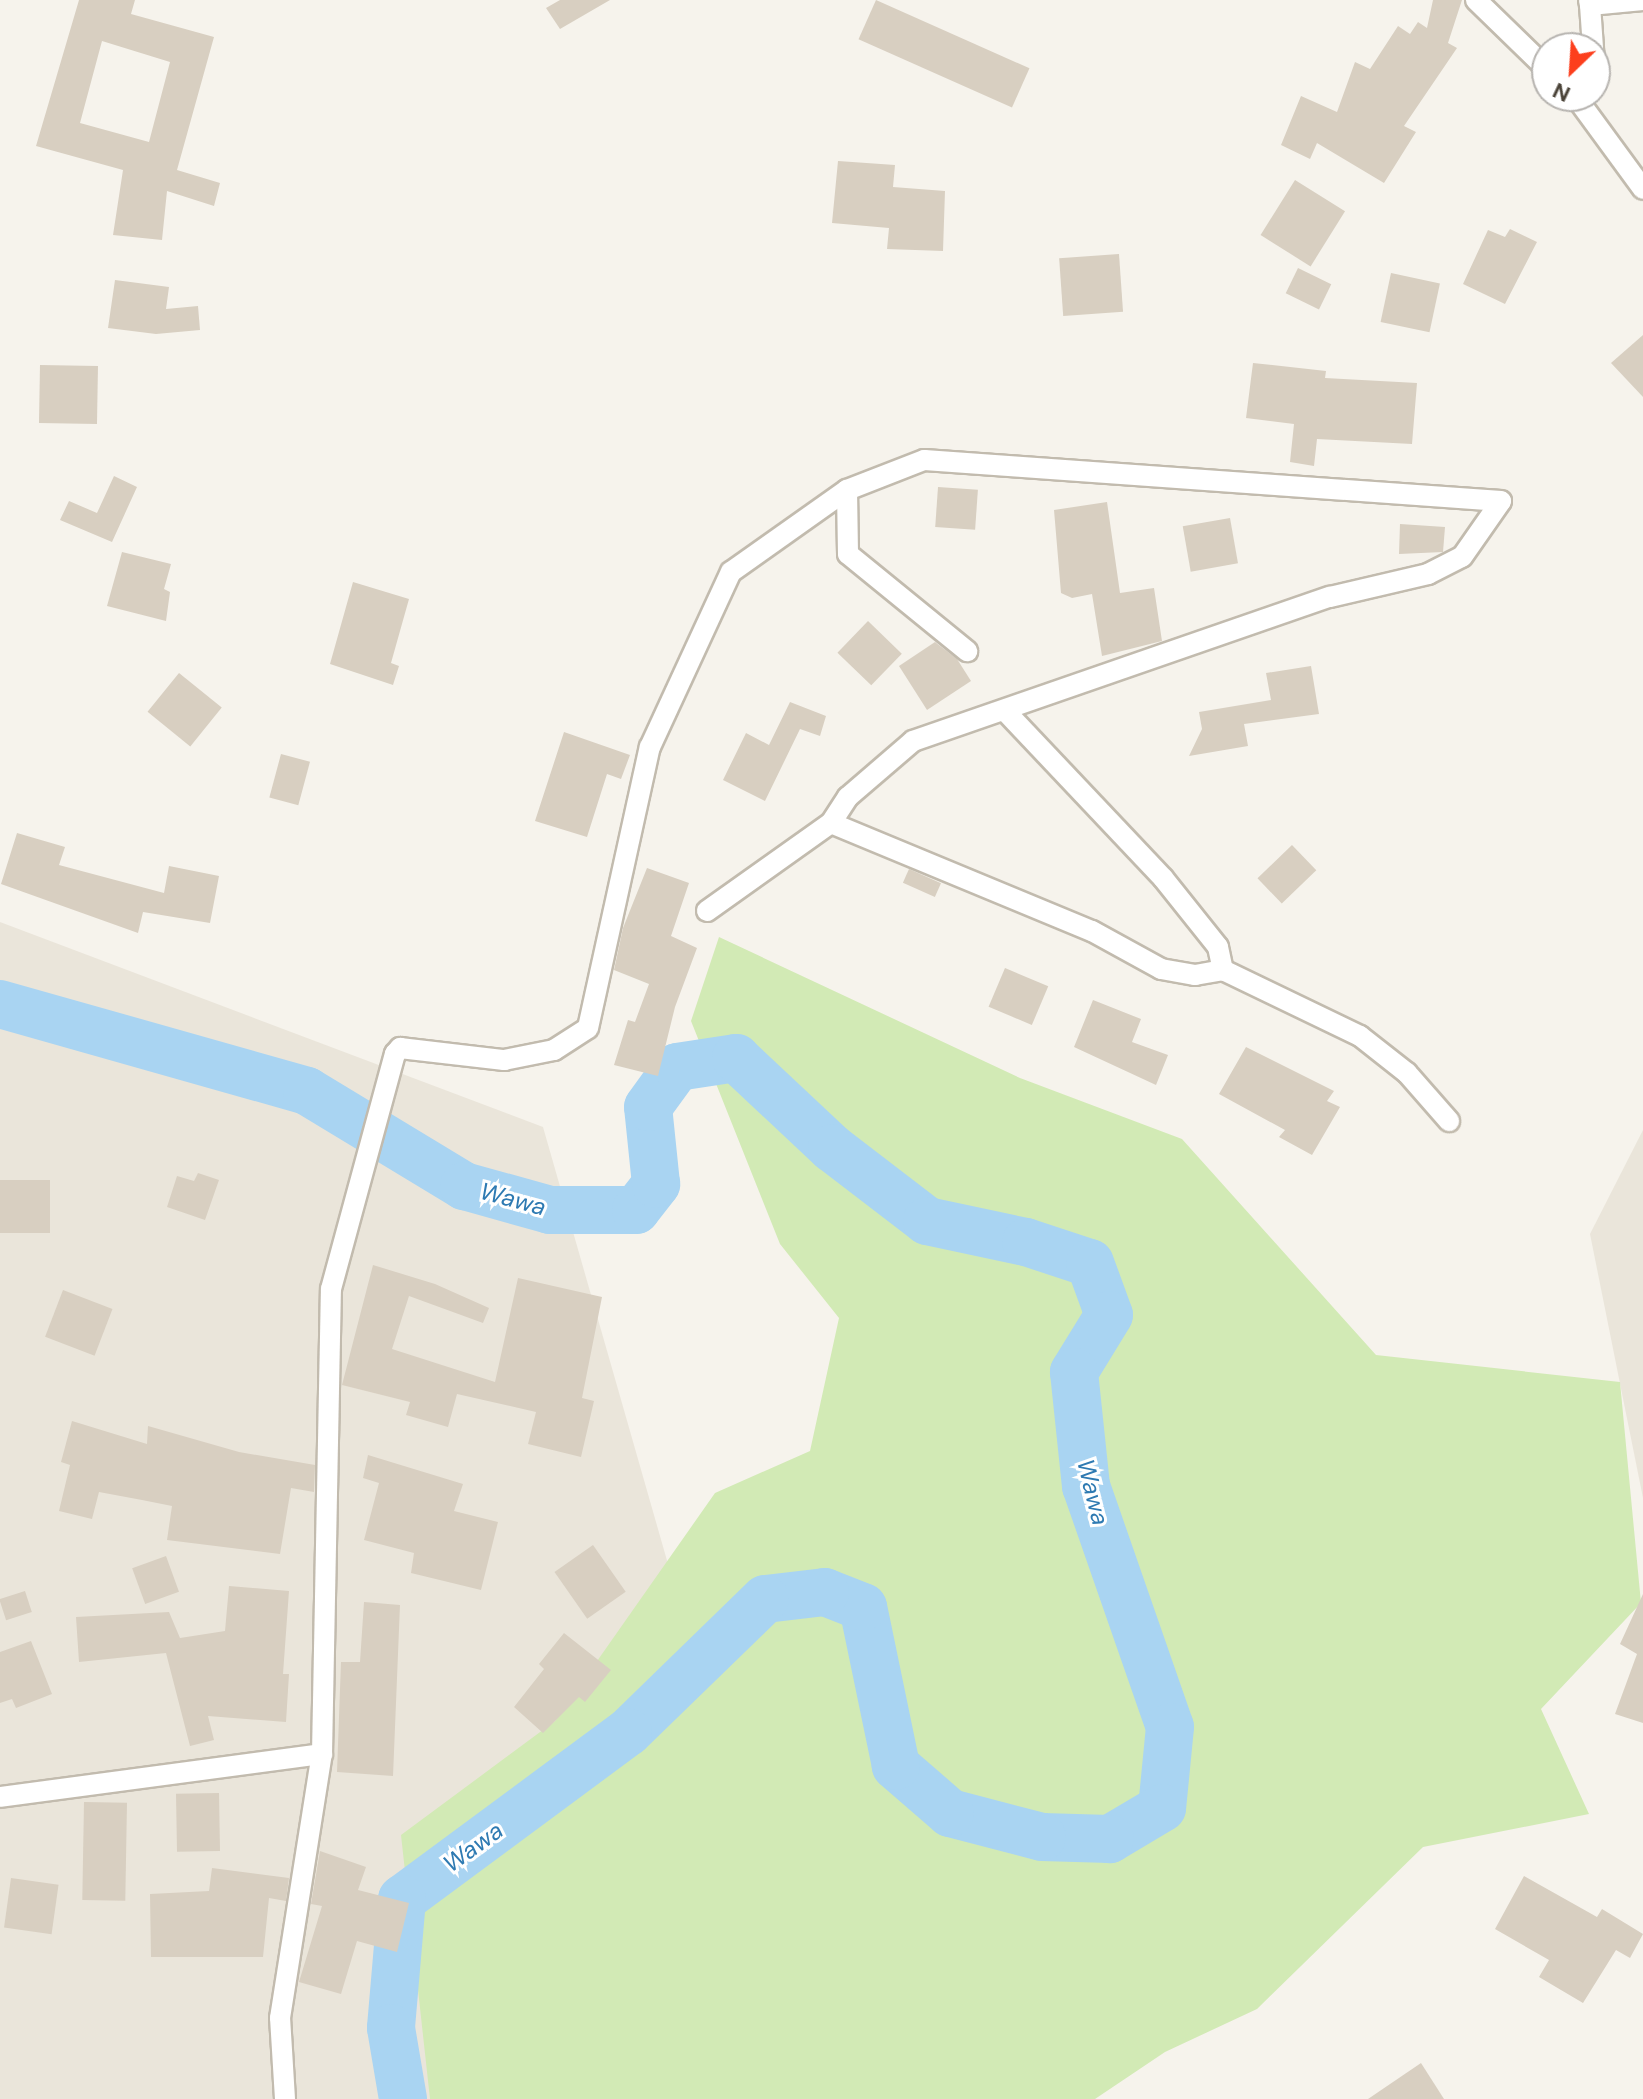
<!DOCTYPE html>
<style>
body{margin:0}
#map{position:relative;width:1643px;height:2099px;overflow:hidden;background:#f6f3ec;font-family:"DM Sans",sans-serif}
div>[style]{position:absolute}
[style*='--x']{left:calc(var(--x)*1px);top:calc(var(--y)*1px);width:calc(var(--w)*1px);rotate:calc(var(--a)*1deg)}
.residential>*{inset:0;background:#eae5da}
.green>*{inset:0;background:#d2eab5}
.river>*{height:48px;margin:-24px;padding:0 24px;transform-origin:24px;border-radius:24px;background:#a9d4f2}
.building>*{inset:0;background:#d8cfc1;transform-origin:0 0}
.roads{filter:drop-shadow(2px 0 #c2bbae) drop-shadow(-2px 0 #c2bbae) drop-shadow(0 2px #c2bbae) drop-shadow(0 -2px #c2bbae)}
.minor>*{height:20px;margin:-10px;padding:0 10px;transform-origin:10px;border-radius:10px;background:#fff}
span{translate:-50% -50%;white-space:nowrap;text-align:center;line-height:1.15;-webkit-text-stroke:6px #fff;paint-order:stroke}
.water-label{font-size:24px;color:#2e7ab2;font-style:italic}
.north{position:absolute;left:1531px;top:32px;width:80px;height:80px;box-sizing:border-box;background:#fff;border:2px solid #b7b4b0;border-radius:50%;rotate:205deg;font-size:22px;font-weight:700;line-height:32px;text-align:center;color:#4b4439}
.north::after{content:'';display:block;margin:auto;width:28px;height:36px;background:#fc3f1d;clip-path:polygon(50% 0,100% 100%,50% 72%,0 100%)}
</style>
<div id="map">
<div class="residential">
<div style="clip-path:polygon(0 922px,543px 1127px,821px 2099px,0 2099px)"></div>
<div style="clip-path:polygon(1643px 1130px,1643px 1498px,1590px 1234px)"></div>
</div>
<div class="green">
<div style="clip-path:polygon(719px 937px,1020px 1078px,1182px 1139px,1376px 1355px,1620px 1382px,1641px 1603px,1541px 1709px,1589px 1814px,1423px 1847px,1257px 2009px,1165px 2052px,1095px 2099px,430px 2099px,401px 1835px,555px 1721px,715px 1493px,810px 1451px,839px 1318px,780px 1244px,691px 1021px)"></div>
</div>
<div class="river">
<div style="--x:0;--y:1004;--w:319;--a:15.8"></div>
<div style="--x:307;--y:1091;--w:184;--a:31.2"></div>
<div style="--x:464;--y:1186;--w:89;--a:15.6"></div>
<div style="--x:550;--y:1210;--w:86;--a:0"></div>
<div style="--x:636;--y:1210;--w:33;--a:-52"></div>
<div style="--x:656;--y:1184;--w:77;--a:-95.9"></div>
<div style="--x:648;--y:1107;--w:49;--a:-54.1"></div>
<div style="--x:677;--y:1067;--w:60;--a:-8.7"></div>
<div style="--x:736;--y:1058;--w:132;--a:43.2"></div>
<div style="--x:832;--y:1148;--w:120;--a:37.5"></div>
<div style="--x:927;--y:1221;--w:101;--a:12"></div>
<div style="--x:1026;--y:1242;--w:67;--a:18.2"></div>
<div style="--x:1090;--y:1263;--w:55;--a:69.9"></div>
<div style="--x:1109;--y:1315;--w:67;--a:121.6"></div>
<div style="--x:1074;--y:1372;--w:115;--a:84"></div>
<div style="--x:1086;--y:1486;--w:255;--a:70.8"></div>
<div style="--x:1170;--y:1727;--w:81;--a:95.6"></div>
<div style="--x:1162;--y:1808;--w:61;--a:149.2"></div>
<div style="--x:1110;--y:1839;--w:68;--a:-178.3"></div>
<div style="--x:1042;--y:1837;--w:95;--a:-165.4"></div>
<div style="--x:950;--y:1813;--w:72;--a:-139"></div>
<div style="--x:896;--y:1766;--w:162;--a:-101.7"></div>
<div style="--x:863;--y:1607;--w:41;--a:-158.5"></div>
<div style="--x:825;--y:1592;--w:60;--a:173.3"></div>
<div style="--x:765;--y:1599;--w:191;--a:135.8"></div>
<div style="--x:628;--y:1732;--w:281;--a:143.5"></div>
<div style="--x:402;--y:1899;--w:129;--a:94.9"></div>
<div style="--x:391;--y:2028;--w:72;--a:80.4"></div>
</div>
<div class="building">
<div style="clip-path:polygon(evenodd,79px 0,135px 0,131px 14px,214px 37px,177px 170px,220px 183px,214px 206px,167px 191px,162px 240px,113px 235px,123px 170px,36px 146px,79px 0,102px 41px,170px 62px,149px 142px,80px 123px,102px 41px)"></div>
<div style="clip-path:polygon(560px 0,610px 0,560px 29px,546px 8px)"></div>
<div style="left:876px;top:0;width:168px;height:43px;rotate:24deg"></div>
<div style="clip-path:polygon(1433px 0,1462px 0,1448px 43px,1457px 48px,1404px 126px,1416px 132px,1384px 183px,1317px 143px,1310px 159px,1281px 145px,1301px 96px,1337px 112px,1355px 62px,1370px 69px,1398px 26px,1410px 34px,1418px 22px,1427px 28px)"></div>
<div style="clip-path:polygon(838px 161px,895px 165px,893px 187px,945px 191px,943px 251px,887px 249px,889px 228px,832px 223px)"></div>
<div style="left:1295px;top:180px;width:59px;height:65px;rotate:32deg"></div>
<div style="clip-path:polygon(1510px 229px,1537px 242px,1505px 304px,1463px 284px,1488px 230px,1505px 237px)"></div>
<div style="left:1119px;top:254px;width:58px;height:60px;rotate:86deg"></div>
<div style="left:1298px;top:268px;width:37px;height:28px;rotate:26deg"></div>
<div style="left:1391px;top:273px;width:50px;height:50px;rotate:12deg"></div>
<div style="clip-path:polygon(115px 280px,169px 287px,166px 309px,198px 306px,200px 330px,156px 334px,108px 328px)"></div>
<div style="clip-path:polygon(1643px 335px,1643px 397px,1611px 363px)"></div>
<div style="clip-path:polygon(1253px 363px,1326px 371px,1325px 378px,1417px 383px,1412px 444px,1317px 439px,1314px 466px,1290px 462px,1294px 424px,1246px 418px)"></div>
<div style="left:40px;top:365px;width:58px;height:58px;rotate:1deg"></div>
<div style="clip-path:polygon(114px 476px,137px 487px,112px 542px,60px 520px,69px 501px,97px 513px)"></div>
<div style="left:938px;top:487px;width:40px;height:40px;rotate:4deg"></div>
<div style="clip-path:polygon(1107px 502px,1120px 593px,1154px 588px,1162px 641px,1102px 656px,1092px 594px,1072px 598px,1061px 593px,1054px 510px)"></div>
<div style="left:1230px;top:518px;width:46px;height:48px;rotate:80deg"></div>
<div style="clip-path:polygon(1400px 524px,1445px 527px,1443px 552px,1399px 554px)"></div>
<div style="clip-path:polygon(122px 552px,171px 564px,164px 589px,170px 592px,166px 621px,107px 606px)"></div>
<div style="clip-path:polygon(353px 582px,409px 599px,391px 663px,399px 666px,393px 685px,330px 664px)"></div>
<div style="left:868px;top:621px;width:47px;height:44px;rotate:44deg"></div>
<div style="clip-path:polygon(935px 642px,957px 659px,971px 681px,927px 710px,899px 666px)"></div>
<div style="clip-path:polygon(1311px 666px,1319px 714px,1244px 724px,1248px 746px,1189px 756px,1202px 729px,1199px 712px,1271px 700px,1266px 673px)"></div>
<div style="left:179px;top:673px;width:55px;height:50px;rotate:39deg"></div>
<div style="clip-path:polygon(790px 702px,826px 716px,820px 736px,800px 729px,765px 801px,723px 780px,746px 733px,769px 745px)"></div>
<div style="clip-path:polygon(564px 732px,630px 755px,621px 779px,607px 774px,587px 837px,535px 821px)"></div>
<div style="left:281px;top:754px;width:30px;height:45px;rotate:15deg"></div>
<div style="clip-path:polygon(17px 833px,65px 847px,59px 865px,164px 893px,169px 866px,219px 876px,210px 923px,143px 912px,138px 933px,1px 884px)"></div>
<div style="left:1292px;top:845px;width:35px;height:48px;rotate:46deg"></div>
<div style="clip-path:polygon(647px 868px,689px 883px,671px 936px,697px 948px,675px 1007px,658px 1076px,614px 1065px,628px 1020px,635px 1022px,649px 984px,614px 970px,623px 928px)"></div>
<div style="left:909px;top:869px;width:35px;height:15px;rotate:24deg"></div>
<div style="left:1005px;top:968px;width:47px;height:42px;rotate:23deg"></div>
<div style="clip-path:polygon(1093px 1000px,1141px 1019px,1132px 1042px,1168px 1055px,1156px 1085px,1074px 1047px)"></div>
<div style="clip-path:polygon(1246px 1047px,1334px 1091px,1327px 1101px,1340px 1107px,1312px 1155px,1279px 1137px,1285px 1130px,1219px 1094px)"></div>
<div style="clip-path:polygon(198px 1173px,219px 1180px,205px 1220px,167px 1207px,177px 1176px,194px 1181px)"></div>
<div style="left:0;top:1180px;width:50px;height:53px"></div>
<div style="clip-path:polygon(373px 1265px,435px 1284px,489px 1308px,483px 1323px,409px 1296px,392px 1349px,495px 1382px,518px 1278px,602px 1297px,582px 1398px,594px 1401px,581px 1457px,528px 1444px,536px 1412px,457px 1394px,448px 1427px,406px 1415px,410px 1402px,342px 1385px)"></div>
<div style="left:63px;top:1290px;width:53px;height:50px;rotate:21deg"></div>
<div style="clip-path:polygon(72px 1421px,147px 1444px,148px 1426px,239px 1452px,315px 1465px,314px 1492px,291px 1488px,280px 1554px,167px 1540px,172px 1506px,142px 1500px,99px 1492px,92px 1519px,59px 1511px,70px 1465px,61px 1462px)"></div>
<div style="clip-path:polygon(368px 1455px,463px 1484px,454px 1511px,498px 1522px,481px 1590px,411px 1573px,414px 1553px,364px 1540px,379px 1483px,363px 1478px)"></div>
<div style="left:593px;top:1545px;width:57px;height:47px;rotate:55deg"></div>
<div style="left:166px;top:1556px;width:38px;height:36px;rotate:70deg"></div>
<div style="clip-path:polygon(229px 1586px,289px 1591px,283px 1674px,289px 1674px,286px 1722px,208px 1716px,214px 1740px,190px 1746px,166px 1653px,79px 1662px,76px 1617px,169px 1612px,180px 1638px,225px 1631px)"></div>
<div style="left:25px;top:1591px;width:22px;height:27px;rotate:72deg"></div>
<div style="clip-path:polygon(1643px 1594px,1643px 1723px,1615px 1714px,1637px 1654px,1620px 1644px)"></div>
<div style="clip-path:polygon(364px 1602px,400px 1605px,393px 1776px,337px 1772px,341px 1662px,360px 1662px)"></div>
<div style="clip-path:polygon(564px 1633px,611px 1670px,585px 1702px,579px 1697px,543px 1733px,514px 1707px,544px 1669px,539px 1664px)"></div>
<div style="clip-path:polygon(31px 1641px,52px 1694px,16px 1708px,12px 1699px,0 1703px,0 1652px)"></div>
<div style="left:219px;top:1793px;width:58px;height:43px;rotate:89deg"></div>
<div style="left:84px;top:1802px;width:43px;height:98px;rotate:1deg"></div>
<div style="clip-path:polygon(320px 1851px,366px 1867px,358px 1890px,409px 1903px,397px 1952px,357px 1941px,341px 1994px,299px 1982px,322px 1906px,311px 1904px)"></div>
<div style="clip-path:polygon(212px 1868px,289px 1878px,286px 1901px,269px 1898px,263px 1957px,151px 1957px,150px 1894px,209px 1891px)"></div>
<div style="clip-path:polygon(1524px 1876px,1597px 1917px,1602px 1909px,1643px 1934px,1630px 1958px,1616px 1950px,1583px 2003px,1539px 1977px,1549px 1960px,1495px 1929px)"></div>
<div style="left:11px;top:1878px;width:48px;height:50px;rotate:8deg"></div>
<div style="clip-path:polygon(1421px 2063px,1444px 2099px,1368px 2099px)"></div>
</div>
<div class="roads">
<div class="minor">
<div style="--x:1476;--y:0;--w:99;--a:44.2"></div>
<div style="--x:1589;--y:0;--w:5;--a:79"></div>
<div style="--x:1590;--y:5;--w:53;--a:-5.4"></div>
<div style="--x:1590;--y:5;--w:71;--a:86"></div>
<div style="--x:1575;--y:96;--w:115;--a:53.8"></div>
<div style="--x:1006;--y:712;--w:228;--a:46.6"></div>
<div style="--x:1163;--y:878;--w:88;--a:51.4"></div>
<div style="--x:1218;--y:947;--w:24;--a:78"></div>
<div style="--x:831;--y:823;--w:282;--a:22.5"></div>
<div style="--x:1092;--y:931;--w:79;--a:28.8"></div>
<div style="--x:1161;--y:969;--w:35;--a:10"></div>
<div style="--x:1195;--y:975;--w:28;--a:-10"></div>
<div style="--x:1223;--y:970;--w:152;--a:25.7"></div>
<div style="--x:1360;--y:1036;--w:60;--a:38.2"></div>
<div style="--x:1407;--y:1073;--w:64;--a:48.8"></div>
<div style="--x:707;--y:911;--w:152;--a:-35.4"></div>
<div style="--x:831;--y:823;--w:31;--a:-57"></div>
<div style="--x:848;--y:797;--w:86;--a:-40.7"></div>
<div style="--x:913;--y:741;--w:441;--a:-19.1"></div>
<div style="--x:1330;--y:597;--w:101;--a:-13.2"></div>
<div style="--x:1428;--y:574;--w:38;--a:-27"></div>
<div style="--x:1462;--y:557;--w:68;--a:-55.1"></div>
<div style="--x:1501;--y:501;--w:578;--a:-175.94"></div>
<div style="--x:924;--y:460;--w:83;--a:158.7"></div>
<div style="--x:847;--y:490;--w:64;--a:89.1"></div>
<div style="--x:848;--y:554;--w:154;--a:39.2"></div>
<div style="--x:0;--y:1797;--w:325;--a:-7.6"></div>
<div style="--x:285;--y:2099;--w:81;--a:-93.5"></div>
<div style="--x:280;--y:2018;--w:267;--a:-81"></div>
<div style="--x:322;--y:1754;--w:465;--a:-88.9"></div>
<div style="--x:331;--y:1289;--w:244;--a:-74.8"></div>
<div style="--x:395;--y:1054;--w:8;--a:-50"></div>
<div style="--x:400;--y:1048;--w:105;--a:6.6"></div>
<div style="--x:504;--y:1060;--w:51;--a:-11.3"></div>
<div style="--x:554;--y:1050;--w:40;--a:-32.9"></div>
<div style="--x:588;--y:1028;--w:288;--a:-77.6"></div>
<div style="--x:650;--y:747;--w:193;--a:-65.2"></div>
<div style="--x:731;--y:572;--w:142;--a:-35.3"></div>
</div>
</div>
<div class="water-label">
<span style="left:513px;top:1199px;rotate:15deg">Wawa</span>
<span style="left:1093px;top:1492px;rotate:76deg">Wawa</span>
<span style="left:473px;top:1847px;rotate:-36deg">Wawa</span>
</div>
<div class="north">N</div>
</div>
